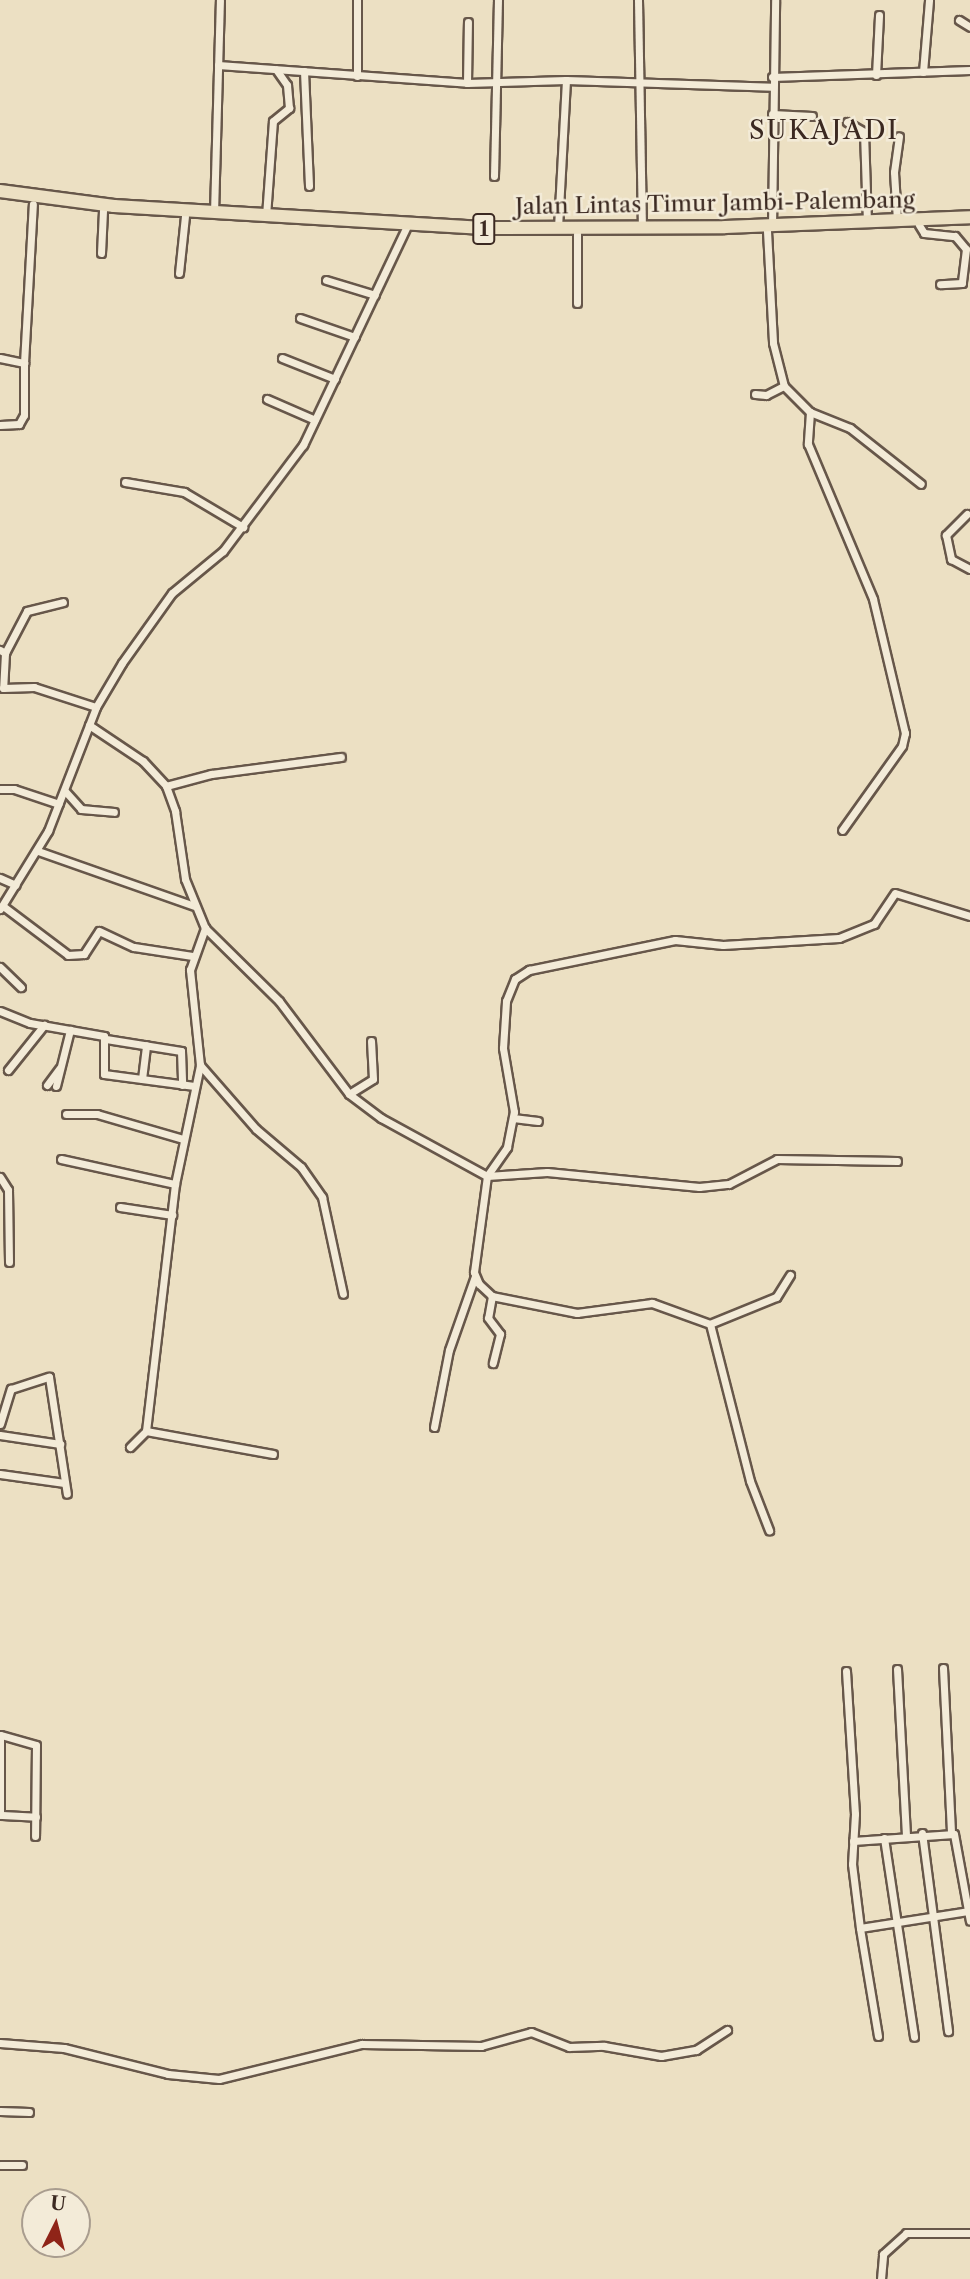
<!DOCTYPE html>
<style>
body{margin:0}
#map{position:relative;width:970px;height:2279px;overflow:hidden;background:#ece0c3;font-family:"Libre Caslon Text",serif}
div>[style]{position:absolute}
[style*='--x']{left:calc(var(--x)*1px);top:calc(var(--y)*1px);width:calc(var(--w)*1px);rotate:calc(var(--a)*1deg)}
.roads{filter:drop-shadow(2px 0 #67574a) drop-shadow(-2px 0 #67574a) drop-shadow(0 2px #67574a) drop-shadow(0 -2px #67574a)}
.minor>*{height:7px;margin:-3.5px;padding:0 3.5px;transform-origin:3.5px;border-radius:3.5px;background:#f3ebd8}
.trunk>*{height:12px;margin:-6px;padding:0 6px;transform-origin:6px;border-radius:6px;background:#ece0c3}
span{translate:-50% -50%;white-space:nowrap;text-align:center;line-height:1.15;-webkit-text-stroke:5px #f3ebd8;paint-order:stroke}
.shield-label span{padding:2px 5px;background:#f3ebd8;border:2px solid;border-radius:5px;-webkit-text-stroke-width:0}
.shield-label{font-size:21px;color:#3b2921;font-weight:700}
.street-label{font-size:23px;color:#3b2921}
.quarter-label{font-size:26px;color:#3b2921;letter-spacing:2px}
.north{position:absolute;left:21px;top:2188px;width:70px;height:70px;box-sizing:border-box;background:#f3ebd8;border:2px solid #a99d8f;border-radius:50%;rotate:6deg;font-size:19px;font-weight:700;line-height:28px;text-align:center;color:#3b2921}
.north::after{content:'';display:block;margin:auto;width:24px;height:32px;background:#8f2418;clip-path:polygon(50% 0,100% 100%,50% 72%,0 100%)}
</style>
<div id="map">
<div class="roads">
<div class="minor">
<div style="--x:357;--y:0;--w:76;--a:90"></div>
<div style="--x:638;--y:0;--w:228;--a:89"></div>
<div style="--x:959;--y:20;--w:13;--a:32"></div>
<div style="--x:218;--y:65;--w:250;--a:4.1"></div>
<div style="--x:467;--y:83;--w:99;--a:-1.7"></div>
<div style="--x:566;--y:80;--w:149;--a:93.1"></div>
<div style="--x:304;--y:71;--w:115;--a:87.5"></div>
<div style="--x:923;--y:72;--w:72;--a:-85.2"></div>
<div style="--x:876;--y:75;--w:60;--a:-87.1"></div>
<div style="--x:772;--y:77;--w:198;--a:-2"></div>
<div style="--x:566;--y:80;--w:206;--a:1.9"></div>
<div style="--x:467;--y:83;--w:61;--a:-89.1"></div>
<div style="--x:772;--y:114;--w:40;--a:2.9"></div>
<div style="--x:847;--y:122;--w:20;--a:30"></div>
<div style="--x:864;--y:132;--w:90;--a:88.1"></div>
<div style="--x:494;--y:176;--w:176;--a:-88.7"></div>
<div style="--x:214;--y:213;--w:213;--a:-88.4"></div>
<div style="--x:266;--y:216;--w:95;--a:-85.8"></div>
<div style="--x:273;--y:121;--w:21;--a:-39"></div>
<div style="--x:289;--y:108;--w:23;--a:-95"></div>
<div style="--x:287;--y:85;--w:19;--a:-125"></div>
<div style="--x:897;--y:220;--w:48;--a:-93.6"></div>
<div style="--x:894;--y:172;--w:36;--a:-82"></div>
<div style="--x:919;--y:225;--w:9;--a:58"></div>
<div style="--x:924;--y:233;--w:31;--a:6"></div>
<div style="--x:955;--y:236;--w:17;--a:50"></div>
<div style="--x:966;--y:249;--w:34;--a:97"></div>
<div style="--x:962;--y:283;--w:22;--a:177"></div>
<div style="--x:772;--y:227;--w:227;--a:-89.2"></div>
<div style="--x:767;--y:231;--w:112;--a:86.9"></div>
<div style="--x:773;--y:343;--w:44;--a:75.7"></div>
<div style="--x:784;--y:386;--w:37;--a:45"></div>
<div style="--x:810;--y:412;--w:43;--a:21.8"></div>
<div style="--x:850;--y:428;--w:90;--a:38.3"></div>
<div style="--x:577;--y:234;--w:69;--a:90"></div>
<div style="--x:101;--y:253;--w:43;--a:-87.3"></div>
<div style="--x:179;--y:273;--w:57;--a:-84"></div>
<div style="--x:326;--y:280;--w:51;--a:17"></div>
<div style="--x:300;--y:318;--w:58;--a:19.1"></div>
<div style="--x:0;--y:358;--w:25;--a:12"></div>
<div style="--x:24;--y:363;--w:159;--a:-86.8"></div>
<div style="--x:282;--y:358;--w:57;--a:21.6"></div>
<div style="--x:755;--y:394;--w:11;--a:5"></div>
<div style="--x:766;--y:395;--w:20;--a:-27"></div>
<div style="--x:267;--y:399;--w:52;--a:23.6"></div>
<div style="--x:810;--y:412;--w:32;--a:94"></div>
<div style="--x:808;--y:444;--w:168;--a:67.2"></div>
<div style="--x:873;--y:599;--w:138;--a:76.6"></div>
<div style="--x:905;--y:733;--w:13;--a:103"></div>
<div style="--x:902;--y:746;--w:103;--a:125.5"></div>
<div style="--x:0;--y:425;--w:19;--a:-3"></div>
<div style="--x:19;--y:424;--w:10;--a:-61"></div>
<div style="--x:24;--y:415;--w:52;--a:-90"></div>
<div style="--x:125;--y:482;--w:60;--a:9.6"></div>
<div style="--x:184;--y:492;--w:69;--a:30.7"></div>
<div style="--x:967;--y:514;--w:30;--a:135"></div>
<div style="--x:946;--y:535;--w:25;--a:78"></div>
<div style="--x:951;--y:559;--w:21;--a:28"></div>
<div style="--x:0;--y:650;--w:6;--a:31"></div>
<div style="--x:5;--y:653;--w:35;--a:93"></div>
<div style="--x:3;--y:688;--w:31;--a:-2"></div>
<div style="--x:34;--y:687;--w:65;--a:17.9"></div>
<div style="--x:5;--y:653;--w:47;--a:-62.4"></div>
<div style="--x:27;--y:611;--w:37;--a:-14"></div>
<div style="--x:89;--y:725;--w:65;--a:33.7"></div>
<div style="--x:143;--y:761;--w:34;--a:47"></div>
<div style="--x:166;--y:786;--w:27;--a:70"></div>
<div style="--x:175;--y:811;--w:69;--a:81.6"></div>
<div style="--x:185;--y:879;--w:53;--a:67.8"></div>
<div style="--x:205;--y:928;--w:104;--a:44.6"></div>
<div style="--x:279;--y:1001;--w:116;--a:53"></div>
<div style="--x:349;--y:1094;--w:40;--a:37"></div>
<div style="--x:381;--y:1118;--w:121;--a:28.7"></div>
<div style="--x:487;--y:1176;--w:35;--a:-55"></div>
<div style="--x:507;--y:1147;--w:36;--a:-79"></div>
<div style="--x:514;--y:1112;--w:65;--a:-99.8"></div>
<div style="--x:503;--y:1048;--w:47;--a:-86.3"></div>
<div style="--x:506;--y:1001;--w:24;--a:-68"></div>
<div style="--x:515;--y:979;--w:17;--a:-33"></div>
<div style="--x:529;--y:970;--w:149;--a:-11.6"></div>
<div style="--x:675;--y:940;--w:48;--a:5.9"></div>
<div style="--x:723;--y:945;--w:116;--a:-3.5"></div>
<div style="--x:839;--y:938;--w:38;--a:-22"></div>
<div style="--x:874;--y:924;--w:37;--a:-56"></div>
<div style="--x:895;--y:893;--w:78;--a:17"></div>
<div style="--x:166;--y:786;--w:47;--a:-14.9"></div>
<div style="--x:211;--y:774;--w:131;--a:-7.5"></div>
<div style="--x:0;--y:789;--w:14;--a:0"></div>
<div style="--x:14;--y:789;--w:47;--a:18.4"></div>
<div style="--x:65;--y:791;--w:24;--a:48"></div>
<div style="--x:81;--y:809;--w:33;--a:5"></div>
<div style="--x:38;--y:851;--w:165;--a:19.4"></div>
<div style="--x:0;--y:878;--w:17;--a:24"></div>
<div style="--x:3;--y:906;--w:81;--a:37"></div>
<div style="--x:68;--y:955;--w:16;--a:-4"></div>
<div style="--x:84;--y:954;--w:27;--a:-57"></div>
<div style="--x:99;--y:931;--w:38;--a:25"></div>
<div style="--x:134;--y:947;--w:59;--a:8.8"></div>
<div style="--x:0;--y:909;--w:92;--a:-58.4"></div>
<div style="--x:48;--y:831;--w:133;--a:-68.8"></div>
<div style="--x:96;--y:707;--w:51;--a:-59.4"></div>
<div style="--x:122;--y:663;--w:86;--a:-54.5"></div>
<div style="--x:172;--y:593;--w:66;--a:-39.5"></div>
<div style="--x:223;--y:551;--w:133;--a:-53"></div>
<div style="--x:303;--y:445;--w:242;--a:-64.6"></div>
<div style="--x:0;--y:967;--w:29;--a:44"></div>
<div style="--x:0;--y:1011;--w:32;--a:22"></div>
<div style="--x:30;--y:1023;--w:75;--a:10"></div>
<div style="--x:104;--y:1036;--w:38;--a:90"></div>
<div style="--x:104;--y:1074;--w:91;--a:7.6"></div>
<div style="--x:106;--y:1039;--w:76;--a:9.1"></div>
<div style="--x:181;--y:1051;--w:34;--a:88"></div>
<div style="--x:200;--y:1065;--w:85;--a:48.8"></div>
<div style="--x:256;--y:1129;--w:59;--a:40.2"></div>
<div style="--x:301;--y:1167;--w:37;--a:55"></div>
<div style="--x:322;--y:1197;--w:99;--a:77.8"></div>
<div style="--x:8;--y:1070;--w:58;--a:-51.3"></div>
<div style="--x:142;--y:1079;--w:34;--a:-83"></div>
<div style="--x:47;--y:1085;--w:21;--a:-53"></div>
<div style="--x:56;--y:1086;--w:58;--a:-76"></div>
<div style="--x:349;--y:1094;--w:28;--a:-32"></div>
<div style="--x:373;--y:1079;--w:38;--a:-93"></div>
<div style="--x:66;--y:1114;--w:31;--a:0"></div>
<div style="--x:97;--y:1114;--w:90;--a:16.2"></div>
<div style="--x:513;--y:1118;--w:25;--a:7"></div>
<div style="--x:61;--y:1159;--w:117;--a:12.4"></div>
<div style="--x:0;--y:1177;--w:15;--a:58"></div>
<div style="--x:8;--y:1190;--w:72;--a:89.2"></div>
<div style="--x:120;--y:1207;--w:53;--a:8.7"></div>
<div style="--x:790;--y:1275;--w:26;--a:122"></div>
<div style="--x:776;--y:1297;--w:71;--a:157.8"></div>
<div style="--x:710;--y:1324;--w:62;--a:-160.1"></div>
<div style="--x:652;--y:1303;--w:76;--a:172.4"></div>
<div style="--x:577;--y:1313;--w:87;--a:-168.7"></div>
<div style="--x:492;--y:1296;--w:18;--a:-137"></div>
<div style="--x:479;--y:1284;--w:13;--a:-113"></div>
<div style="--x:474;--y:1272;--w:97;--a:-82.3"></div>
<div style="--x:487;--y:1176;--w:60;--a:-3.8"></div>
<div style="--x:547;--y:1172;--w:153;--a:5.6"></div>
<div style="--x:699;--y:1187;--w:30;--a:-6"></div>
<div style="--x:729;--y:1184;--w:54;--a:-27.5"></div>
<div style="--x:777;--y:1159;--w:120;--a:1"></div>
<div style="--x:492;--y:1296;--w:22;--a:100"></div>
<div style="--x:488;--y:1318;--w:20;--a:53"></div>
<div style="--x:500;--y:1334;--w:30;--a:104"></div>
<div style="--x:710;--y:1324;--w:162;--a:75.7"></div>
<div style="--x:750;--y:1481;--w:53;--a:68.8"></div>
<div style="--x:0;--y:1424;--w:37;--a:-73"></div>
<div style="--x:11;--y:1389;--w:40;--a:-18"></div>
<div style="--x:49;--y:1377;--w:118;--a:81.3"></div>
<div style="--x:434;--y:1427;--w:78;--a:-79"></div>
<div style="--x:449;--y:1350;--w:78;--a:-70.6"></div>
<div style="--x:146;--y:1431;--w:129;--a:10.3"></div>
<div style="--x:0;--y:1435;--w:61;--a:8.5"></div>
<div style="--x:130;--y:1447;--w:23;--a:-45"></div>
<div style="--x:146;--y:1431;--w:249;--a:-83.3"></div>
<div style="--x:175;--y:1184;--w:122;--a:-78.1"></div>
<div style="--x:200;--y:1065;--w:96;--a:-96"></div>
<div style="--x:190;--y:970;--w:45;--a:-70.3"></div>
<div style="--x:0;--y:1474;--w:65;--a:8"></div>
<div style="--x:943;--y:1668;--w:164;--a:87.2"></div>
<div style="--x:897;--y:1669;--w:166;--a:86.9"></div>
<div style="--x:846;--y:1671;--w:143;--a:86.4"></div>
<div style="--x:855;--y:1814;--w:50;--a:93.4"></div>
<div style="--x:852;--y:1864;--w:64;--a:82.9"></div>
<div style="--x:0;--y:1735;--w:80;--a:90"></div>
<div style="--x:1;--y:1735;--w:36;--a:16"></div>
<div style="--x:36;--y:1745;--w:91;--a:90.6"></div>
<div style="--x:2;--y:1815;--w:34;--a:3"></div>
<div style="--x:922;--y:1833;--w:200;--a:82.5"></div>
<div style="--x:884;--y:1838;--w:201;--a:81.4"></div>
<div style="--x:853;--y:1841;--w:101;--a:-4"></div>
<div style="--x:954;--y:1834;--w:88;--a:79.6"></div>
<div style="--x:878;--y:2036;--w:109;--a:-99.5"></div>
<div style="--x:860;--y:1928;--w:109;--a:-8.9"></div>
<div style="--x:0;--y:2043;--w:64;--a:4.5"></div>
<div style="--x:64;--y:2048;--w:107;--a:14"></div>
<div style="--x:168;--y:2074;--w:51;--a:5.6"></div>
<div style="--x:219;--y:2079;--w:147;--a:-13.8"></div>
<div style="--x:362;--y:2044;--w:119;--a:1"></div>
<div style="--x:481;--y:2046;--w:52;--a:-15.6"></div>
<div style="--x:531;--y:2032;--w:41;--a:21.5"></div>
<div style="--x:569;--y:2047;--w:35;--a:-2"></div>
<div style="--x:604;--y:2046;--w:58;--a:10"></div>
<div style="--x:661;--y:2056;--w:36;--a:-10"></div>
<div style="--x:696;--y:2050;--w:37;--a:-33"></div>
<div style="--x:0;--y:2111;--w:29;--a:2"></div>
<div style="--x:0;--y:2165;--w:22;--a:0"></div>
<div style="--x:881;--y:2279;--w:25;--a:-85"></div>
<div style="--x:883;--y:2254;--w:31;--a:-42"></div>
<div style="--x:906;--y:2233;--w:64;--a:0"></div>
</div>
<div class="trunk">
<div style="--x:0;--y:191;--w:115;--a:7.5"></div>
<div style="--x:114;--y:206;--w:366;--a:3.4"></div>
<div style="--x:479;--y:228;--w:246;--a:-0.2"></div>
<div style="--x:725;--y:227;--w:245;--a:-2.3"></div>
</div>
</div>
<div class="shield-label">
<span style="left:484px;top:229px">1</span>
</div>
<div class="street-label">
<span style="left:715px;top:203px;rotate:-1deg">Jalan Lintas Timur Jambi-Palembang</span>
</div>
<div class="quarter-label">
<span style="left:824px;top:131px">SUKAJADI</span>
</div>
<div class="north">U</div>
</div>
